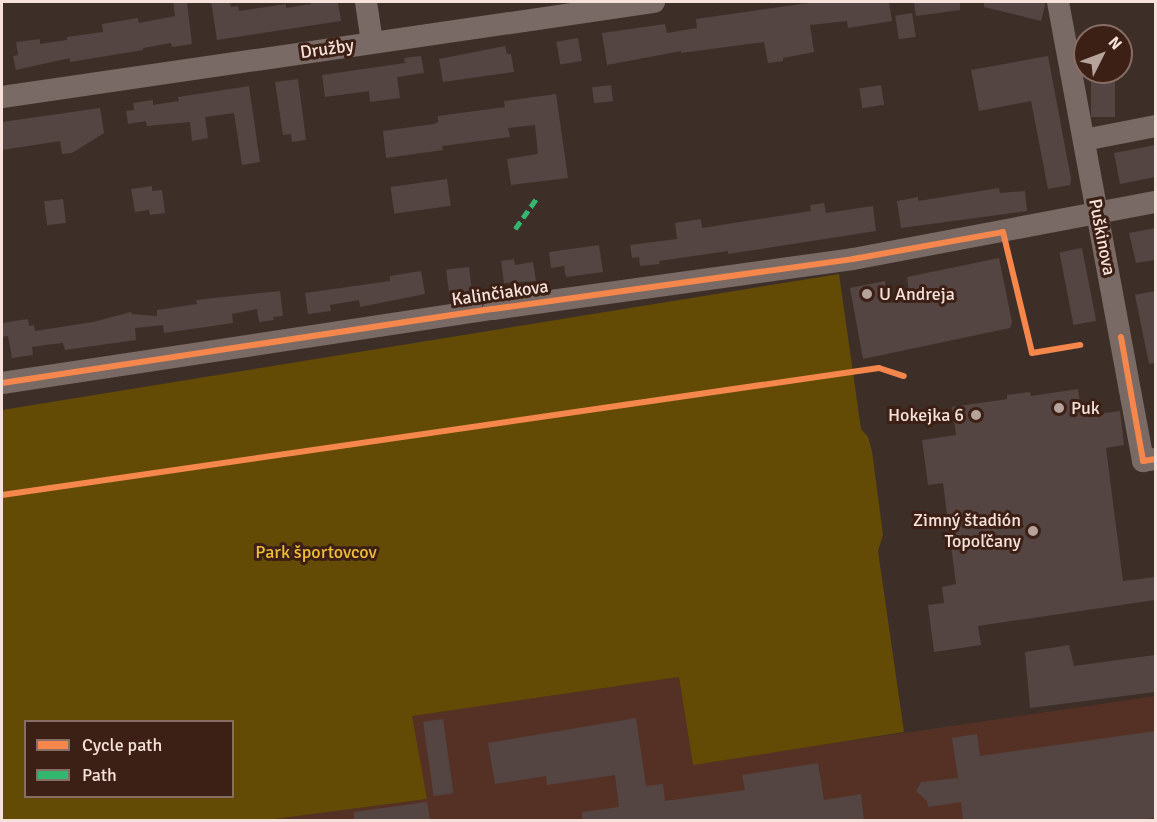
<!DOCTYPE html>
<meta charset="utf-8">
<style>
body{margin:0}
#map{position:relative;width:1157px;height:822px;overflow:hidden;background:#3e2e28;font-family:Signika,sans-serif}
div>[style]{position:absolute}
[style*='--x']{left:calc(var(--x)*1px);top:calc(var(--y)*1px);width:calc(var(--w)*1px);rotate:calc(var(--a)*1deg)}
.built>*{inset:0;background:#543124}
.green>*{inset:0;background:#634b05}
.building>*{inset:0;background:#544542;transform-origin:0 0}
.minor>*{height:22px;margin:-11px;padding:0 11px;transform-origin:11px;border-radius:11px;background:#796a65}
.quiet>*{height:4.5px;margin-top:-2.25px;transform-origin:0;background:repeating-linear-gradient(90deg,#33b770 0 9px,transparent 0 13.5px)}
.cycleway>*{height:6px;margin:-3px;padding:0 3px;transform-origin:3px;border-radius:3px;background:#f5874c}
.dots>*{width:16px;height:16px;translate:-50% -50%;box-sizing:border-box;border:3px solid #3d2015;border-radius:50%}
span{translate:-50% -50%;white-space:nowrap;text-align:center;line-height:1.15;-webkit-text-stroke:6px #3d2015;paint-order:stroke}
.street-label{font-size:18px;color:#f6e2da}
.poi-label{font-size:18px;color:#f6e2da}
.left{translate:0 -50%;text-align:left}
.right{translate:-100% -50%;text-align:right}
.park-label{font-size:18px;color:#f0bf36}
.frame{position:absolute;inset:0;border:3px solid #f6e2da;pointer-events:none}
.legend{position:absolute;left:24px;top:720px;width:210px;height:78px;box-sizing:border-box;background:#3d2015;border:2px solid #876e64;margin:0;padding:8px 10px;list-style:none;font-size:18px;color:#f6e2da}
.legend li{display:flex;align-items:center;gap:12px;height:30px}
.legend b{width:30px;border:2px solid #876e64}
.north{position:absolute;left:1073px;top:24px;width:60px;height:60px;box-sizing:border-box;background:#3d2015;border:2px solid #876e64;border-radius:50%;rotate:48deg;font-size:16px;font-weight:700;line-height:24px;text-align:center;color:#f6e2da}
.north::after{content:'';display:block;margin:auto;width:21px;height:27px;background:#b6a39c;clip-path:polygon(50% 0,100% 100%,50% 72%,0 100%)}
</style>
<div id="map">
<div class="built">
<div style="clip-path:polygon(679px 677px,693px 764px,1155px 696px,1155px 820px,267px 820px,427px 799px,411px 716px)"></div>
</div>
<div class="green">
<div style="clip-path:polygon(evenodd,839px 274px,861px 429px,868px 437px,872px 451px,883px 535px,878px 551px,904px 732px,693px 765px,679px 677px,412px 716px,427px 799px,267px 820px,2px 820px,2px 410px,839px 274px,26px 722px,232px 722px,232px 796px,26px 796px,26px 722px)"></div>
</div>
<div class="building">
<div style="clip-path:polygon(173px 2px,187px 2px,192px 44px,172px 47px,171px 43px,143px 48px,143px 50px,70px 62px,70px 58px,16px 70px,13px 56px,18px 55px,16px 42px,40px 39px,40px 44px,67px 40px,67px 37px,103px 32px,102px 24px,138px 18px,139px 23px,175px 16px)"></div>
<div style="clip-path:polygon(211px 2px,230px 2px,231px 7px,238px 6px,239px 11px,286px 4px,286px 8px,311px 4px,311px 2px,338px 2px,341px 21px,217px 40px)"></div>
<div style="clip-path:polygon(815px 2px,889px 2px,892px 21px,848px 28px,847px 21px,810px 25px,814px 52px,783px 58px,783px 61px,768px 63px,764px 42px,681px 53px,681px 51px,607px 65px,602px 33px,665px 24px,667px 33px,697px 28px,696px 19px)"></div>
<div style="clip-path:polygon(914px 2px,960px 2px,960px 10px,916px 16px)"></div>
<div style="clip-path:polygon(984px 2px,1045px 2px,1045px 6px,1041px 21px,984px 7px)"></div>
<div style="left:912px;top:13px;width:24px;height:17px;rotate:81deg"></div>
<div style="left:578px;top:38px;width:23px;height:22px;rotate:80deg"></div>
<div style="clip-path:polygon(505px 46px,507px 54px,511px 54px,514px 72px,443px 82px,439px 59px)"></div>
<div style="clip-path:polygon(421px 56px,424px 73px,397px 77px,400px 98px,370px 102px,369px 91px,325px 97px,322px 75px,405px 63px,404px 58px)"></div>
<div style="clip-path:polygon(1048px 56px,1071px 179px,1070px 185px,1048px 189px,1031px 101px,979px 111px,971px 70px)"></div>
<div style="left:1091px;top:72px;width:24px;height:45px"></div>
<div style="clip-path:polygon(298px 79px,306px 140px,292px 142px,291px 134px,283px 135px,275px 82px)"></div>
<div style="left:611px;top:85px;width:16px;height:19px;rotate:83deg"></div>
<div style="left:881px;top:85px;width:20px;height:22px;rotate:81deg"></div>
<div style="clip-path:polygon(249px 86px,260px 162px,242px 165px,234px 113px,205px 117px,208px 138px,192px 141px,190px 122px,147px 126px,146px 121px,128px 124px,126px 111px,134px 110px,133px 103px,153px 100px,153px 105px,179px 101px,178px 97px)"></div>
<div style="clip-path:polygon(556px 94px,568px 178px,511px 185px,507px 159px,538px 154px,535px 125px,508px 128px,510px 137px,442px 146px,443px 150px,386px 158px,383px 131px,434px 124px,438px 122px,438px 116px,505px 107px,504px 101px)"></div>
<div style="clip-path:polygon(100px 108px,104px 133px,72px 153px,62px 154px,60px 141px,2px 150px,2px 122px)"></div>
<div style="clip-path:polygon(1155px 145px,1155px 177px,1120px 184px,1114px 153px)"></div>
<div style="left:447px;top:179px;width:27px;height:57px;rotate:82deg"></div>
<div style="clip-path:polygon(152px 186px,152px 191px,162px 190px,165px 213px,150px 215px,149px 210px,135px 212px,131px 189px)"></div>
<div style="clip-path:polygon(999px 188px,1000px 193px,1025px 191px,1027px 211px,901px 228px,897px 201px,918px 197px,918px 201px)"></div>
<div style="left:63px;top:199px;width:24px;height:19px;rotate:83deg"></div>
<div style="clip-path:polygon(824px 203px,826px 213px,873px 206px,876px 231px,728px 254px,728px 251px,659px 261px,660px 264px,640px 266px,639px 257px,632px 258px,630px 245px,677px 239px,675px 223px,701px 219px,702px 228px,811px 211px,810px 205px)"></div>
<div style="clip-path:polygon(1155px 228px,1155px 260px,1136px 263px,1129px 233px)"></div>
<div style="clip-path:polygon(599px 245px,603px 272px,566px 277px,564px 266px,551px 268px,549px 252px)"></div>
<div style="left:1082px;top:248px;width:74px;height:23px;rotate:79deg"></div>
<div style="clip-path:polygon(999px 258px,1012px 322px,1010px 328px,863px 359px,850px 288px,885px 281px,888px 303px,910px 300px,907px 277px)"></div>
<div style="clip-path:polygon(514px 259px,515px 265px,533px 262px,536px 281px,504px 283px,501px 261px)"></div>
<div style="left:469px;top:267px;width:24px;height:23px;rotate:83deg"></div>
<div style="clip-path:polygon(421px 271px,425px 294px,360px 307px,359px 300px,330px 305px,331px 311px,308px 314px,305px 293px,390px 281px,390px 276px)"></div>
<div style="clip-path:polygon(280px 291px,283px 316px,273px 317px,274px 320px,259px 322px,257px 309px,232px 314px,233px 323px,164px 333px,163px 325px,135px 328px,136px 340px,65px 350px,63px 343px,45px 345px,32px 347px,33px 355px,12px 358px,8px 336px,2px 337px,2px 323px,28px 319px,29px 326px,34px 325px,35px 331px,93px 322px,131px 312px,132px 314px,157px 316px,157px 310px,197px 304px,196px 300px)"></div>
<div style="clip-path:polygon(1155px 291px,1155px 363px,1149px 364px,1135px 295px)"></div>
<div style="clip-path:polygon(1078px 389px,1082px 416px,1120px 411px,1124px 445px,1106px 448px,1123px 581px,1155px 577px,1155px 600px,978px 626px,981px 645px,934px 652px,928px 605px,944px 603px,942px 587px,956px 584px,943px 483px,928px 485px,922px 440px,956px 435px,952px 407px,1007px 399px,1007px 395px,1030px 392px,1031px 396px)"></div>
<div style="clip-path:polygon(1069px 645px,1074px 666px,1155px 655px,1155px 692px,1030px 708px,1025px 652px)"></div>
<div style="clip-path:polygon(636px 718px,646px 786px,663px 784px,665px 801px,745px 790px,742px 775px,818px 763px,824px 800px,861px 794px,864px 820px,582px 820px,582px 812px,619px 807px,615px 775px,547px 785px,546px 776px,495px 784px,488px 743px)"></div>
<div style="left:443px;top:719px;width:75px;height:20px;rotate:82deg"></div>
<div style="clip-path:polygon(1155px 731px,1155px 818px,1139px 820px,963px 820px,961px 802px,928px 807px,927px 801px,916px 791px,921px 782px,958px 778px,952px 738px,977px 734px,980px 756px)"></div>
<div style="clip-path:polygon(427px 802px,430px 820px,354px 820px,354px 812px)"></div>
</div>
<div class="minor">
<div style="--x:366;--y:2;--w:40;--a:81.5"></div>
<div style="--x:1058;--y:2;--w:467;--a:79.5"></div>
<div style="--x:1143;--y:461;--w:13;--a:-9"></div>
<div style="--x:2;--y:97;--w:659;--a:-8.29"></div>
<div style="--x:1084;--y:140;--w:73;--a:-11"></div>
<div style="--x:2;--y:383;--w:497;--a:-8.6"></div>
<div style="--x:493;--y:309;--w:363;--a:-7.9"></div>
<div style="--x:853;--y:259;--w:308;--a:-10.7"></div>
</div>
<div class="quiet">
<div style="--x:515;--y:229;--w:39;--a:-55"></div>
</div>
<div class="cycleway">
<div style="--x:1121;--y:337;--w:126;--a:79.9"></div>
<div style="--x:1143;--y:461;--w:13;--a:-9"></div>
<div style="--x:2;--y:383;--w:497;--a:-8.6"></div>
<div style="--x:493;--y:309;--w:363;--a:-7.9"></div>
<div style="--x:853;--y:259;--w:152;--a:-10.2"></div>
<div style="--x:1003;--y:232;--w:124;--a:76.5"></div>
<div style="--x:1032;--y:353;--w:49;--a:-9.5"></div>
<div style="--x:2;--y:495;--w:886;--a:-8.24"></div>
<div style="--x:879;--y:368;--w:26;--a:18"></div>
</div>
<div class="dots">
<div style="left:867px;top:294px;background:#b6a39c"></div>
<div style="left:1059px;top:408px;background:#b6a39c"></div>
<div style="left:976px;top:415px;background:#b6a39c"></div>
<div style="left:1033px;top:531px;background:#b6a39c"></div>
</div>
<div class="street-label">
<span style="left:327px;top:49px;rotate:-8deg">Družby</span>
<span style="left:1102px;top:237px;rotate:79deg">Puškinova</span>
<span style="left:500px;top:293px;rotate:-8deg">Kalinčiakova</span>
</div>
<div class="poi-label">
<span class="left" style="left:879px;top:294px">U Andreja</span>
<span class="left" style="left:1071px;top:408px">Puk</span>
<span class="right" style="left:964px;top:415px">Hokejka 6</span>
<span class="right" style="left:1021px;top:531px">Zimný štadión<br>Topoľčany</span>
</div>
<div class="park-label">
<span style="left:316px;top:552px">Park športovcov</span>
</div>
<div class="frame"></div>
<ul class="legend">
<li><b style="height:8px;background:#f5874c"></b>Cycle path</li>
<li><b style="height:8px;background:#33b770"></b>Path</li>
</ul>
<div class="north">N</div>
</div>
